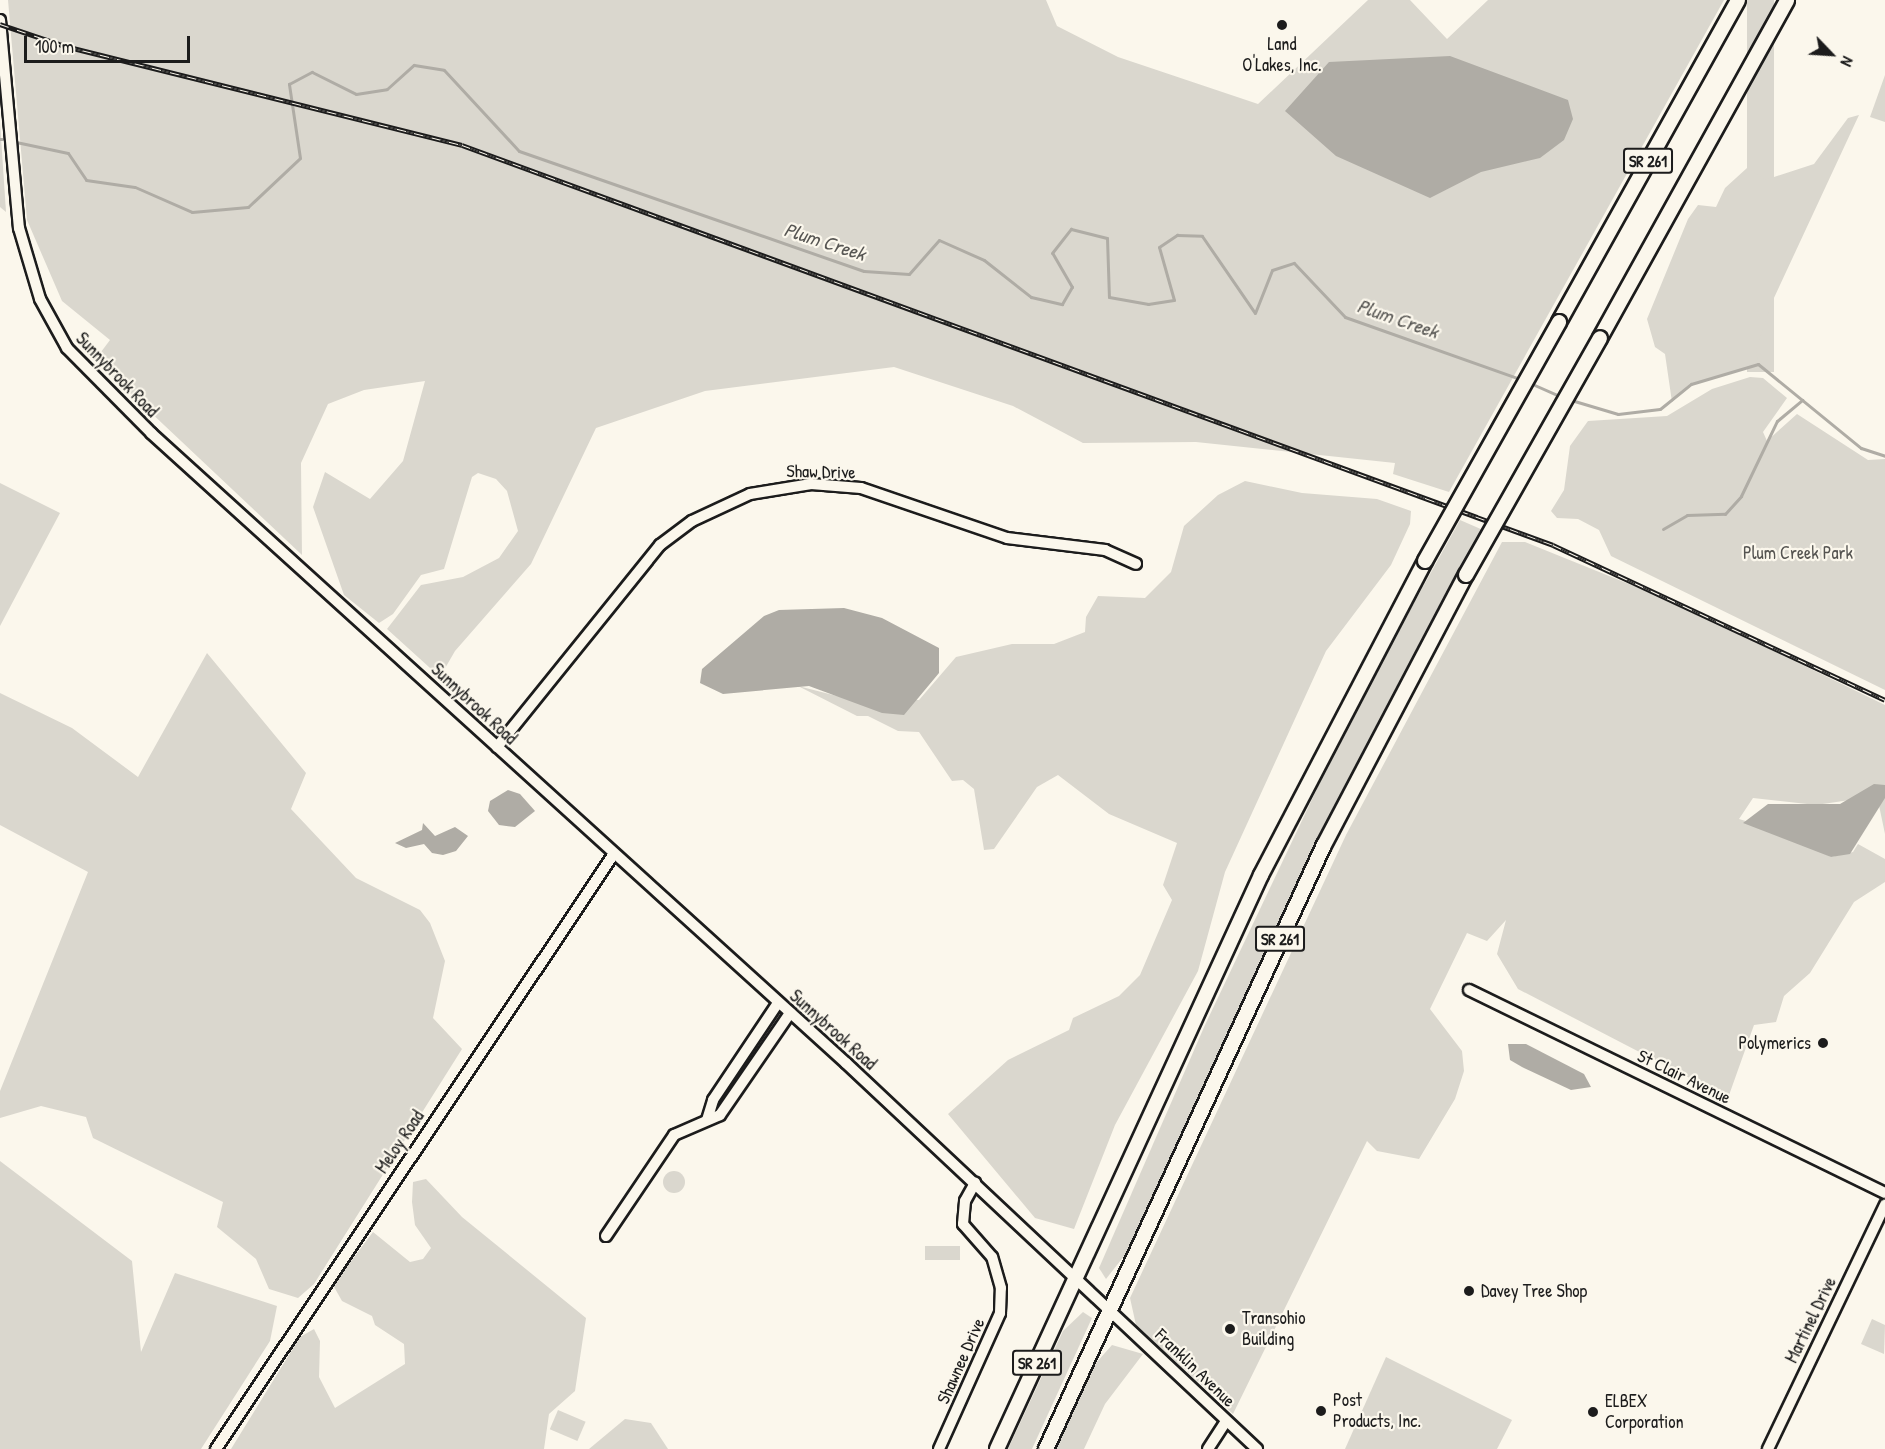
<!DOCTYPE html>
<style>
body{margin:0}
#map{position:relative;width:1885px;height:1449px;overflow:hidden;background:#fbf7ec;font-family:"Patrick Hand",sans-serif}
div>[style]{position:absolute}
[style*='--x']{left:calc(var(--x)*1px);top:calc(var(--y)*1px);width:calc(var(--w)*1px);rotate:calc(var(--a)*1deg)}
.green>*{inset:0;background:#dad7ce;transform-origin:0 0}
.round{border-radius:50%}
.water>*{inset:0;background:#afaca5}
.stream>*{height:3px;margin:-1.5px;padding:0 1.5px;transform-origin:1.5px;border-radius:1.5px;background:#afaca5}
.roads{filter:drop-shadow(2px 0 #1c1c1c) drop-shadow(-2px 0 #1c1c1c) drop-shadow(0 2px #1c1c1c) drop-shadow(0 -2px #1c1c1c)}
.minor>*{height:10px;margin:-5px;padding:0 5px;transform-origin:5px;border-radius:5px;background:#fbf7ec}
.major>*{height:14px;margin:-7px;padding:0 7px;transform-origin:7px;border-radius:7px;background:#fbf7ec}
.rail>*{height:5px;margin-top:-2.5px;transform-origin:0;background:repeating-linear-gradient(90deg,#fbf7ec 0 9px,#1c1c1c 0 18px);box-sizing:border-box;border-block:2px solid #1c1c1c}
.bridges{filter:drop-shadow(2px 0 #1c1c1c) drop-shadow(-2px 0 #1c1c1c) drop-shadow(0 2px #1c1c1c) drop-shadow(0 -2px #1c1c1c)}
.major-bridge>*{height:14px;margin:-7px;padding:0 7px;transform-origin:7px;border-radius:7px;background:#fbf7ec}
.dots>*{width:16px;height:16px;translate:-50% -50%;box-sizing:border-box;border:3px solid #fbf7ec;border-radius:50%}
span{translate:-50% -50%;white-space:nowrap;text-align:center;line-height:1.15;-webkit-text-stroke:4.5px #fbf7ec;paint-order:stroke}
.shield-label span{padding:2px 4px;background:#fbf7ec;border:2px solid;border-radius:4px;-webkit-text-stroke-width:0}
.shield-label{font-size:16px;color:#1c1c1c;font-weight:700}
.poi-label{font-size:18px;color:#1c1c1c}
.right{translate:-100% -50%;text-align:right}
.left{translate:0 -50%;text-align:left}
.street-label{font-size:18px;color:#1c1c1c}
.park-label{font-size:18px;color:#555451}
.water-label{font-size:20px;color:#575653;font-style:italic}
.north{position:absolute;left:1801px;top:24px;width:60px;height:60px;-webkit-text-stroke:4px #fbf7ec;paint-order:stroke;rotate:115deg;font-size:16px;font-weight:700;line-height:24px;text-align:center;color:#1c1c1c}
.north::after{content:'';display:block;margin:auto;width:21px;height:27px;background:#1c1c1c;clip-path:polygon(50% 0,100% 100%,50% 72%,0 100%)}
.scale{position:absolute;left:24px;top:36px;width:166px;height:27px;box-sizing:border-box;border:3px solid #1c1c1c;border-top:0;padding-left:8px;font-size:18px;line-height:21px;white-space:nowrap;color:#1c1c1c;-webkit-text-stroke:4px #fbf7ec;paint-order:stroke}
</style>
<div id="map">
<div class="green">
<div style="clip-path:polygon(8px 0,1046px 0,1057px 26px,1118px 57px,1258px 104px,1368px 0,1410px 0,1447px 39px,1488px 0,1724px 0,1449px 492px,1393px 474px,1395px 463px,1196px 442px,1083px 443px,1013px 406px,894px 367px,705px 391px,596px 428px,531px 564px,455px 651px,440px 677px,387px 629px,421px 585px,463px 577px,499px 558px,518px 531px,507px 491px,496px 479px,478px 473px,472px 477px,444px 569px,421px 575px,393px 614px,379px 623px,344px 595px,313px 507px,325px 472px,370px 499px,403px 461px,425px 381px,364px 390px,328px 404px,301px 463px,302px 555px,95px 360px,110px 340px,62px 301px,27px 220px)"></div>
<div style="left:1747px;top:0;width:27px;height:372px"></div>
<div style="clip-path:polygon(1885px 75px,1885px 122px,1870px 117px)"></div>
<div style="clip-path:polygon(1859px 115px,1773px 300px,1756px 349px,1758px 364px,1691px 384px,1672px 402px,1665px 354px,1655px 347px,1647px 319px,1688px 219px,1698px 205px,1716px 207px,1725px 188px,1747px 168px,1765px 180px,1814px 164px,1848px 118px)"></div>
<div style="clip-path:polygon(0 122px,6px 212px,0 207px)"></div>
<div style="clip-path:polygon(1750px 377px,1763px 378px,1787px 398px,1763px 432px,1767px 441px,1797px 414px,1868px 460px,1885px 459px,1885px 690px,1611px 556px,1599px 530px,1578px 519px,1557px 518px,1551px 511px,1564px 490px,1570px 446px,1588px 421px,1667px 416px,1712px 389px)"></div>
<div style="clip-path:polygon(1245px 481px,1302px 493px,1377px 499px,1411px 511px,1410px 524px,1391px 565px,1326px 651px,1225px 872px,1198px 971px,1115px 1125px,1074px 1229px,1035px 1218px,948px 1114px,1008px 1060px,1069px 1030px,1073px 1018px,1119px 996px,1140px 975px,1172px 900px,1163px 885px,1177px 843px,1109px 814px,1058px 775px,1037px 787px,994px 849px,984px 850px,974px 789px,963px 780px,952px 781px,919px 732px,898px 731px,868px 716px,857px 716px,798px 686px,841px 697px,919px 700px,956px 657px,1012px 644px,1054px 644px,1085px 632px,1086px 617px,1098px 596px,1145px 598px,1171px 572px,1184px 526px,1218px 495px)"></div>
<div style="clip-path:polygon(0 483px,60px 513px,0 626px)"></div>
<div style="clip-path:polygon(1460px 520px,1483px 530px,1132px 1246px,1106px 1279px,1099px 1268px,1205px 1025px,1352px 715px)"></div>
<div style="clip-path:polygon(1502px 542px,1525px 542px,1671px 601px,1885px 705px,1885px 834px,1877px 796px,1816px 805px,1753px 798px,1739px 819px,1789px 834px,1831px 857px,1853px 852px,1858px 844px,1885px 859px,1885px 882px,1854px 902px,1810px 973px,1784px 996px,1776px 1022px,1754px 1025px,1728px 1098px,1518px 989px,1497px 954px,1506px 920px,1487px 941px,1467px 933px,1430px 1009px,1462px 1051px,1464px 1071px,1455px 1099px,1419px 1159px,1377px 1151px,1367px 1141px,1233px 1414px,1136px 1325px,1130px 1298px,1346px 835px)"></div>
<div style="clip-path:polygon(207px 653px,306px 773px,291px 809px,356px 878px,420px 910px,430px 923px,445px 961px,433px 1018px,462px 1049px,314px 1284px,298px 1298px,269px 1289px,256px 1259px,217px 1227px,223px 1202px,93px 1138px,86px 1117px,41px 1106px,0 1118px,0 1091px,88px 872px,0 825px,0 693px,72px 728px,138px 777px)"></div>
<div style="clip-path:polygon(0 1161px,132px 1261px,141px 1352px,175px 1273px,277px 1306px,270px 1341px,201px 1449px,0 1449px)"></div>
<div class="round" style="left:663px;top:1171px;width:22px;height:22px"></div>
<div style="clip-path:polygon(426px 1179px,462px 1217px,586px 1318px,575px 1391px,549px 1414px,544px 1449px,231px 1449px,300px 1337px,314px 1329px,320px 1341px,319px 1377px,335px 1408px,405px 1364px,404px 1344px,375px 1325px,372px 1316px,342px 1301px,333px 1285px,373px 1232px,410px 1262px,423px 1259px,431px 1248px,415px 1225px,412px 1202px,413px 1182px)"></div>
<div style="left:960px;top:1246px;width:14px;height:35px;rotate:90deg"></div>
<div style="clip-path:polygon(1083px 1312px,1092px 1318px,1032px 1449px,1008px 1449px,1063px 1331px)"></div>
<div style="clip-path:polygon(1872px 1319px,1885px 1325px,1884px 1354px,1861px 1344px)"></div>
<div style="clip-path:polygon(1112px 1345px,1143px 1354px,1105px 1404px,1084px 1449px,1055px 1449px,1096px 1363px)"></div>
<div style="clip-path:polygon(1386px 1357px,1512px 1420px,1497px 1449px,1345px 1449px)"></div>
<div style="left:558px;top:1410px;width:30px;height:21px;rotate:23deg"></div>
<div style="clip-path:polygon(625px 1419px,651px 1423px,668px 1449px,589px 1449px)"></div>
</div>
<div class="water">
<div style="clip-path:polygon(1450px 56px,1568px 100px,1573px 119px,1564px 140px,1540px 158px,1481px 172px,1430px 198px,1336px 156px,1285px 111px,1329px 62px)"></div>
<div style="clip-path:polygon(844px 608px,882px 618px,939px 648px,939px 673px,904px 715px,882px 713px,809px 686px,723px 694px,700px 683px,702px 669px,764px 616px,779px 610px)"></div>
<div style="clip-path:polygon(1874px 784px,1885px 785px,1885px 798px,1850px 854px,1831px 857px,1743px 823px,1768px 804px,1840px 804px)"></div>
<div style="clip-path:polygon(508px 790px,520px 794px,535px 811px,515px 827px,499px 825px,488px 811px,490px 801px)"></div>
<div style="clip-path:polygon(423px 823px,435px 836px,455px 827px,468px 836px,456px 851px,443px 855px,432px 853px,424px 844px,406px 848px,395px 843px,422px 830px)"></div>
<div style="clip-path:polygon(1508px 1044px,1526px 1044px,1584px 1074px,1591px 1087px,1571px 1090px,1522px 1067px,1510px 1060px)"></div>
</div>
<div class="stream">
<div style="--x:0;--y:139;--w:2;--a:0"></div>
<div style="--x:16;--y:142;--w:53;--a:11.9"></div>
<div style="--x:68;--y:153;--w:32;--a:56"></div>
<div style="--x:86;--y:180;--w:49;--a:8.1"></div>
<div style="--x:135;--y:187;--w:62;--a:23.7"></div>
<div style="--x:192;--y:212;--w:56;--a:-5.1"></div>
<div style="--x:248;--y:207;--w:71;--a:-43.3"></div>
<div style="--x:300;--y:158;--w:75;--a:-98.5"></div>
<div style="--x:289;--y:84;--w:26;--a:-28"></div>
<div style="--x:312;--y:72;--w:49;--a:26.6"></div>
<div style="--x:356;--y:94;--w:31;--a:-9"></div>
<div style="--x:387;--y:89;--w:36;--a:-42"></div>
<div style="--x:414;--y:65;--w:30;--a:9"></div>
<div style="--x:444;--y:70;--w:110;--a:47.2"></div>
<div style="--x:519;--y:151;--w:365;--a:19.2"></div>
<div style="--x:864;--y:271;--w:45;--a:3.8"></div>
<div style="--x:909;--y:274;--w:45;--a:-48.6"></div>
<div style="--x:939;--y:240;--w:49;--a:24"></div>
<div style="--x:984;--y:260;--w:60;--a:38.2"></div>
<div style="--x:1031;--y:297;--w:32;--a:13"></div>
<div style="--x:1062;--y:304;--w:20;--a:-60"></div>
<div style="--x:1072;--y:287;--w:39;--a:-120"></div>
<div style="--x:1052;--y:253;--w:31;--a:-52"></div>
<div style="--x:1071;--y:229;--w:37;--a:14"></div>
<div style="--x:1107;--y:238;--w:59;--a:88.1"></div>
<div style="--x:1109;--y:297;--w:40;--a:10"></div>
<div style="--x:1148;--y:304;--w:26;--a:-9"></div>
<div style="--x:1174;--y:300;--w:55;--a:-105.8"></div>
<div style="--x:1159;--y:247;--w:22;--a:-34"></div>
<div style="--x:1177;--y:235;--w:25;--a:2"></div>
<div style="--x:1202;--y:236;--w:93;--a:55.5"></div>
<div style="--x:1255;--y:313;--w:46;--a:-68.4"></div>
<div style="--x:1272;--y:270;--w:23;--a:-18"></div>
<div style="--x:1294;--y:263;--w:74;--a:46.6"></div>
<div style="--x:1345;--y:317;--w:189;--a:19.5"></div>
<div style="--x:1530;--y:383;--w:35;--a:24"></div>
<div style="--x:1571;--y:400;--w:49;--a:16.6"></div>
<div style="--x:1618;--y:414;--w:42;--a:-6.8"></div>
<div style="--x:1660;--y:409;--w:40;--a:-39"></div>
<div style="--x:1691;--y:384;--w:70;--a:-16.6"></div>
<div style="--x:1758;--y:364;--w:133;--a:39.2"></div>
<div style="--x:1861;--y:448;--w:25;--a:18"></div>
<div style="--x:1663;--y:529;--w:28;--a:-30"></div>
<div style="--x:1687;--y:515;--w:38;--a:-2"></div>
<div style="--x:1725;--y:514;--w:24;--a:-48"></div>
<div style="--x:1741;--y:496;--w:83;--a:-64.4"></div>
<div style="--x:1777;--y:421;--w:33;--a:-40"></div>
</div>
<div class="roads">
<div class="minor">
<div style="--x:0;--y:20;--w:209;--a:84.8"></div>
<div style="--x:19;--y:228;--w:74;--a:73.5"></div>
<div style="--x:40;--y:299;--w:56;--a:61.1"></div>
<div style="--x:67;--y:348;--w:120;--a:45.3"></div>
<div style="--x:151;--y:433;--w:938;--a:42.19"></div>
<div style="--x:846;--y:1063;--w:564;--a:43.2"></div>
<div style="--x:497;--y:747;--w:260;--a:-51.1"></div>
<div style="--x:660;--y:545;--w:40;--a:-37"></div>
<div style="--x:692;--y:521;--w:64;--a:-25"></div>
<div style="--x:750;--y:494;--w:62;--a:-9.3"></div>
<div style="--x:811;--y:484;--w:50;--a:4.6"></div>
<div style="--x:861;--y:488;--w:154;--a:18.9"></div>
<div style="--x:1007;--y:538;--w:99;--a:7"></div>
<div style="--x:1105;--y:550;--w:34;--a:24"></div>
<div style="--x:1469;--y:990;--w:463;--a:26"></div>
<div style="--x:707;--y:1120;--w:21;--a:-73"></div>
<div style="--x:713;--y:1100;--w:117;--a:-56.2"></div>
<div style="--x:606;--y:1236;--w:122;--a:-56"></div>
<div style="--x:674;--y:1135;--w:50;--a:-23.5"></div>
<div style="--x:720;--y:1115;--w:124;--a:-55.5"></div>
<div style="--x:216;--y:1449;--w:714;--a:-56.24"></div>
<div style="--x:939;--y:1449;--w:149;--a:-65.8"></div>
<div style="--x:1000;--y:1313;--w:25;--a:-88"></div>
<div style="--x:1001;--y:1288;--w:32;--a:-106"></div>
<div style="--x:992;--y:1257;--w:44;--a:-131.3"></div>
<div style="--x:963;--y:1224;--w:23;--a:-85"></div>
<div style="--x:965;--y:1201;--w:21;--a:-61"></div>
<div style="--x:1208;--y:1449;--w:33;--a:-57"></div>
<div style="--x:1768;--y:1449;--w:271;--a:-64.4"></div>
</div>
<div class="major">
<div style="--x:1559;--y:322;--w:368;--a:-60.9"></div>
<div style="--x:1600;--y:338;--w:386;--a:-61"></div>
<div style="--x:997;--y:1449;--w:632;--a:-65.3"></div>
<div style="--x:1261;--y:875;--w:354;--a:-62.4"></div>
<div style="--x:1046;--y:1449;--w:665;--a:-65.29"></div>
<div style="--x:1324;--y:845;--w:305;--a:-62.3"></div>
</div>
</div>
<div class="rail">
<div style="--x:0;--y:24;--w:69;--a:18.7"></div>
<div style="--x:65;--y:46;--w:409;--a:14"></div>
<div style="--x:462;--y:145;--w:1162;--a:20.13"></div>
<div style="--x:1553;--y:545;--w:366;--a:25"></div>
</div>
<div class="bridges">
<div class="major-bridge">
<div style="--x:1425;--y:561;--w:274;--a:-60.7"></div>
<div style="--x:1466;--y:575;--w:272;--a:-60.5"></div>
</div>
</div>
<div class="dots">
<div style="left:1282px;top:25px;background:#1c1c1c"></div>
<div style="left:1823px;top:1043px;background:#1c1c1c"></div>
<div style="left:1469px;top:1291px;background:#1c1c1c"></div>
<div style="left:1230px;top:1329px;background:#1c1c1c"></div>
<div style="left:1321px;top:1411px;background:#1c1c1c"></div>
<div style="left:1593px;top:1412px;background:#1c1c1c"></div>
</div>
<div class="shield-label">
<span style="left:1648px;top:161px">SR 261</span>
<span style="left:1280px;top:939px">SR 261</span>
<span style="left:1037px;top:1363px">SR 261</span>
</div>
<div class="poi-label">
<span style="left:1282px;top:55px">Land<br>O'Lakes, Inc.</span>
<span class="right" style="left:1811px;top:1043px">Polymerics</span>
<span class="left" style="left:1481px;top:1291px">Davey Tree Shop</span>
<span class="left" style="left:1242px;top:1329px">Transohio<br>Building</span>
<span class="left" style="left:1333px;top:1411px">Post<br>Products, Inc.</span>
<span class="left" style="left:1605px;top:1412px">ELBEX<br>Corporation</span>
</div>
<div class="street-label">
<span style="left:117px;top:375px;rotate:46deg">Sunnybrook Road</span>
<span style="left:821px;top:472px;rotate:1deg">Shaw Drive</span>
<span style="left:474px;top:704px;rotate:43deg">Sunnybrook Road</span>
<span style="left:833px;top:1030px;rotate:42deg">Sunnybrook Road</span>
<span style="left:1684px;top:1077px;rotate:26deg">St Clair Avenue</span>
<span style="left:400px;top:1142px;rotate:-56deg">Meloy Road</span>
<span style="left:1811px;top:1320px;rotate:-64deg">Martinel Drive</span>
<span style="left:961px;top:1361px;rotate:-66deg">Shawnee Drive</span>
<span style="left:1195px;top:1368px;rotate:44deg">Franklin Avenue</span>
</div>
<div class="park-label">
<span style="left:1798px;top:553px">Plum Creek Park</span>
</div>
<div class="water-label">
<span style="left:825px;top:241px;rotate:18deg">Plum Creek</span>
<span style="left:1398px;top:318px;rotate:19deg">Plum Creek</span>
</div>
<div class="north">N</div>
<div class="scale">100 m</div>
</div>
